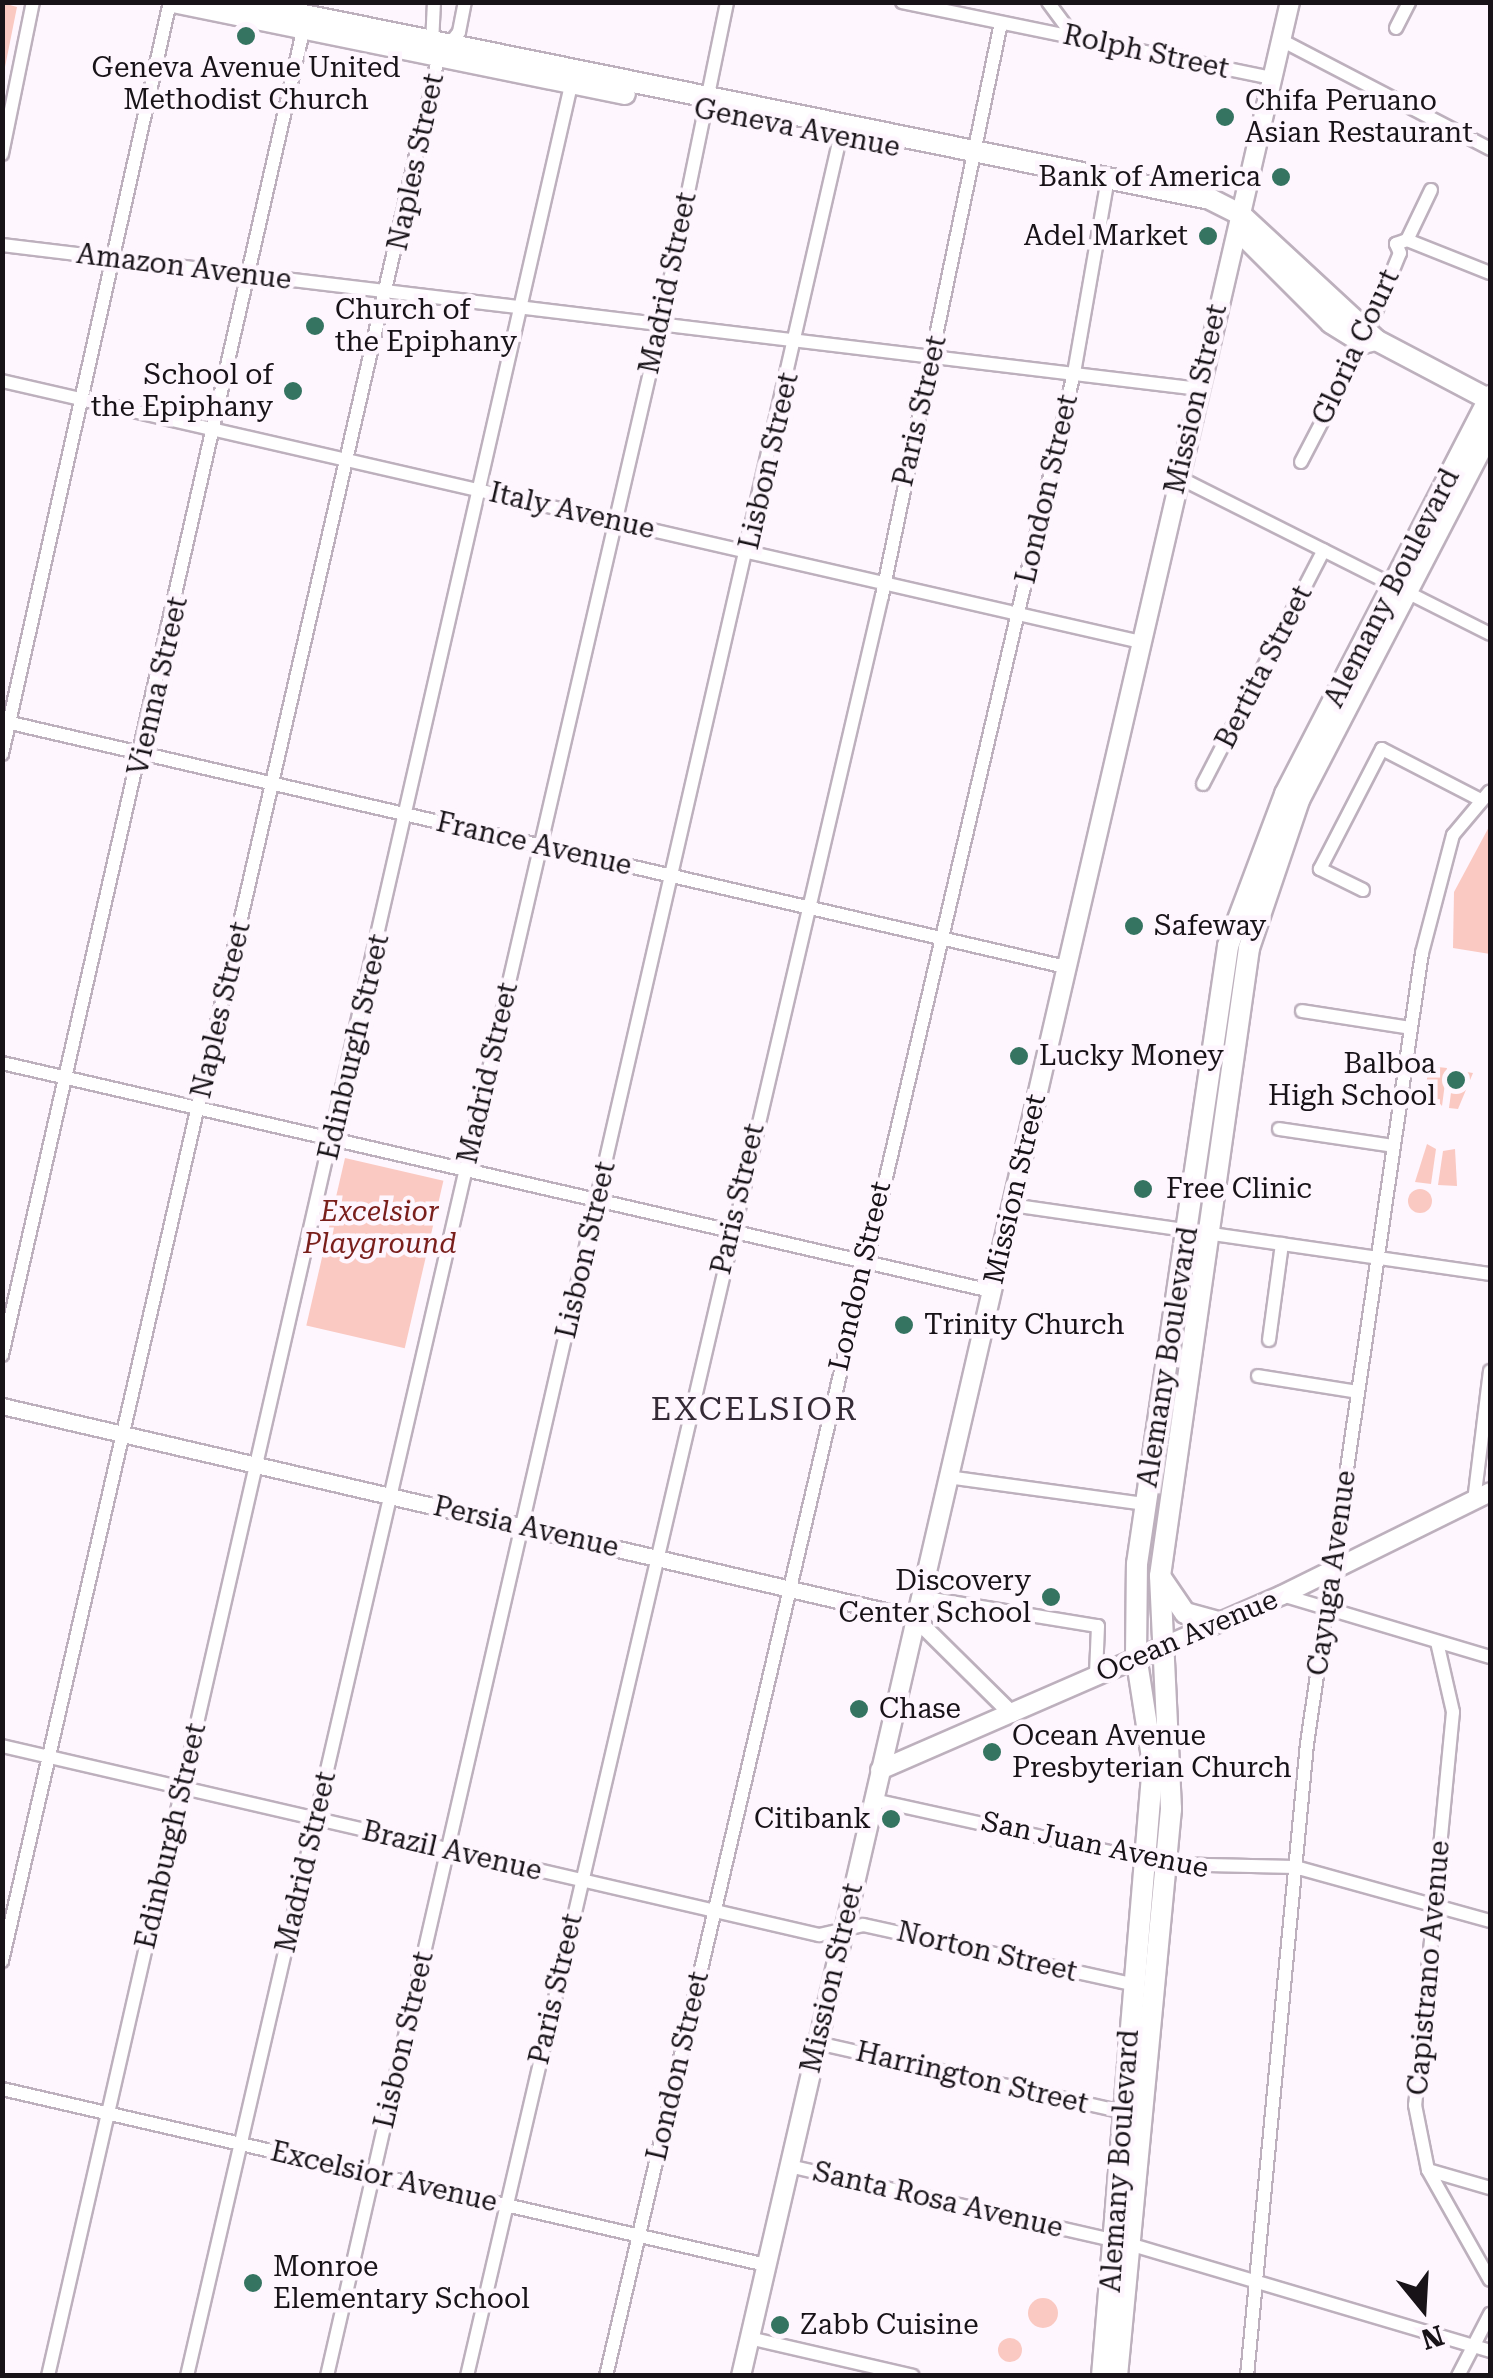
<!DOCTYPE html>
<style>
body{margin:0}
#map{position:relative;width:1493px;height:2378px;overflow:hidden;background:#fef6fe;font-family:"Roboto Serif",serif}
div>[style]{position:absolute}
[style*='--x']{left:calc(var(--x)*1px);top:calc(var(--y)*1px);width:calc(var(--w)*1px);rotate:calc(var(--a)*1deg)}
.green>*{inset:0;background:#fac9c2;transform-origin:0 0}
.round{border-radius:50%}
.roads{filter:drop-shadow(2px 0 #bdb0bd) drop-shadow(-2px 0 #bdb0bd) drop-shadow(0 2px #bdb0bd) drop-shadow(0 -2px #bdb0bd)}
.minor>*{height:12px;margin:-6px;padding:0 6px;transform-origin:6px;border-radius:6px;background:#fff}
.tertiary>*{height:15px;margin:-7.5px;padding:0 7.5px;transform-origin:7.5px;border-radius:7.5px;background:#fff}
.secondary>*{height:18px;margin:-9px;padding:0 9px;transform-origin:9px;border-radius:9px;background:#fff}
.primary>*{height:20px;margin:-10px;padding:0 10px;transform-origin:10px;border-radius:10px;background:#fff}
.dots>*{width:28px;height:28px;translate:-50% -50%;box-sizing:border-box;border:5px solid #fef6fe;border-radius:50%}
span{translate:-50% -50%;white-space:nowrap;text-align:center;line-height:1.15;-webkit-text-stroke:9px #fef6fe;paint-order:stroke}
.street-label{font-size:28px;color:#181318}
.poi-label{font-size:28px;color:#181318}
.left{translate:0 -50%;text-align:left}
.right{translate:-100% -50%;text-align:right}
.park-label{font-size:28px;color:#791e1b;font-style:italic}
.quarter-label{font-size:32px;color:#352b36;letter-spacing:2.5px}
.frame{position:absolute;inset:0;border:5px solid #181318;pointer-events:none}
.north{position:absolute;left:1373px;top:2258px;width:100px;height:100px;-webkit-text-stroke:8px #fef6fe;paint-order:stroke;rotate:162deg;font-size:28px;font-weight:700;line-height:40px;text-align:center;color:#181318}
.north::after{content:'';display:block;margin:auto;width:35px;height:45px;background:#181318;clip-path:polygon(50% 0,100% 100%,50% 72%,0 100%)}
</style>
<div id="map">
<div class="green">
<div style="clip-path:polygon(3px 3px,17px 7px,3px 77px,2px 3px)"></div>
<div style="clip-path:polygon(1490px 825px,1490px 954px,1453px 948px,1454px 892px)"></div>
<div style="clip-path:polygon(1429px 1066px,1447px 1068px,1442px 1106px,1428px 1090px,1423px 1104px)"></div>
<div style="clip-path:polygon(1454px 1070px,1473px 1073px,1458px 1109px,1449px 1108px)"></div>
<div style="clip-path:polygon(1427px 1144px,1436px 1149px,1431px 1184px,1415px 1182px)"></div>
<div style="clip-path:polygon(1455px 1149px,1457px 1186px,1438px 1185px,1443px 1151px)"></div>
<div style="left:345px;top:1158px;width:101px;height:172px;rotate:13deg"></div>
<div class="round" style="left:1408px;top:1189px;width:24px;height:24px"></div>
<div class="round" style="left:1028px;top:2298px;width:30px;height:30px"></div>
<div class="round" style="left:998px;top:2338px;width:24px;height:24px"></div>
</div>
<div class="roads">
<div class="minor">
<div style="--x:902;--y:2;--w:378;--a:11.6"></div>
<div style="--x:1048;--y:2;--w:44;--a:53.4"></div>
<div style="--x:1396;--y:28;--w:29;--a:-63"></div>
<div style="--x:1281;--y:40;--w:236;--a:27.5"></div>
<div style="--x:432;--y:44;--w:42;--a:-87.3"></div>
<div style="--x:2;--y:154;--w:155;--a:-78.5"></div>
<div style="--x:1431;--y:190;--w:55;--a:115.6"></div>
<div style="--x:1407;--y:240;--w:89;--a:21.7"></div>
<div style="--x:2;--y:245;--w:1206;--a:6.86"></div>
<div style="--x:2;--y:381;--w:1169;--a:12.91"></div>
<div style="--x:1301;--y:462;--w:134;--a:-62.5"></div>
<div style="--x:1363;--y:343;--w:97;--a:-67.7"></div>
<div style="--x:1400;--y:253;--w:10;--a:-114"></div>
<div style="--x:1396;--y:244;--w:12;--a:-20"></div>
<div style="--x:1178;--y:477;--w:349;--a:26.7"></div>
<div style="--x:2;--y:721;--w:1092;--a:13.02"></div>
<div style="--x:2;--y:754;--w:771;--a:-77.41"></div>
<div style="--x:1203;--y:784;--w:263;--a:-62.7"></div>
<div style="--x:1363;--y:890;--w:48;--a:-154"></div>
<div style="--x:1320;--y:869;--w:135;--a:-62.7"></div>
<div style="--x:1382;--y:749;--w:109;--a:27.3"></div>
<div style="--x:1302;--y:1011;--w:110;--a:8.9"></div>
<div style="--x:2;--y:1063;--w:1015;--a:12.98"></div>
<div style="--x:1279;--y:1129;--w:116;--a:8.4"></div>
<div style="--x:1011;--y:1205;--w:484;--a:8.2"></div>
<div style="--x:1269;--y:1340;--w:97;--a:-82.3"></div>
<div style="--x:2;--y:1355;--w:1367;--a:-77.19"></div>
<div style="--x:1258;--y:1376;--w:101;--a:9.1"></div>
<div style="--x:948;--y:1477;--w:199;--a:7.8"></div>
<div style="--x:1474;--y:1501;--w:131;--a:-83"></div>
<div style="--x:1282;--y:1595;--w:217;--a:16.6"></div>
<div style="--x:920;--y:1597;--w:180;--a:9.3"></div>
<div style="--x:1098;--y:1626;--w:48;--a:92.4"></div>
<div style="--x:1437;--y:1642;--w:72;--a:77.1"></div>
<div style="--x:1453;--y:1712;--w:395;--a:95.5"></div>
<div style="--x:1415;--y:2105;--w:66;--a:78.7"></div>
<div style="--x:1428;--y:2170;--w:126;--a:60.6"></div>
<div style="--x:2;--y:1746;--w:839;--a:13.03"></div>
<div style="--x:819;--y:1935;--w:45;--a:-12.8"></div>
<div style="--x:863;--y:1925;--w:274;--a:12.4"></div>
<div style="--x:874;--y:1800;--w:297;--a:12.4"></div>
<div style="--x:1164;--y:1864;--w:131;--a:1.3"></div>
<div style="--x:1295;--y:1867;--w:202;--a:15.5"></div>
<div style="--x:2;--y:1961;--w:1951;--a:-77.09"></div>
<div style="--x:438;--y:59;--w:34;--a:-52"></div>
<div style="--x:459;--y:32;--w:31;--a:-79"></div>
<div style="--x:817;--y:2043;--w:318;--a:12.7"></div>
<div style="--x:2;--y:2089;--w:784;--a:12.97"></div>
<div style="--x:789;--y:2166;--w:349;--a:12.9"></div>
<div style="--x:1129;--y:2244;--w:377;--a:16.5"></div>
<div style="--x:1428;--y:2170;--w:65;--a:16.2"></div>
<div style="--x:749;--y:2338;--w:168;--a:13"></div>
<div style="--x:48;--y:2376;--w:2358;--a:-77.14"></div>
<div style="--x:187;--y:2376;--w:2106;--a:-76.99"></div>
<div style="--x:661;--y:324;--w:329;--a:-78.4"></div>
<div style="--x:327;--y:2376;--w:2310;--a:-77.09"></div>
<div style="--x:467;--y:2376;--w:1828;--a:-76.88"></div>
<div style="--x:882;--y:596;--w:585;--a:-78.27"></div>
<div style="--x:606;--y:2376;--w:2057;--a:-76.85"></div>
<div style="--x:1074;--y:373;--w:198;--a:-80.1"></div>
<div style="--x:1247;--y:2376;--w:635;--a:-84.58"></div>
<div style="--x:1307;--y:1744;--w:799;--a:-81.73"></div>
<div style="--x:1422;--y:953;--w:122;--a:-75.3"></div>
<div style="--x:1453;--y:835;--w:57;--a:-49.9"></div>
<div style="--x:1458;--y:2376;--w:70;--a:-62.7"></div>
</div>
<div class="tertiary">
<div style="--x:2;--y:1406;--w:937;--a:13.07"></div>
<div style="--x:915;--y:1618;--w:136;--a:44.7"></div>
</div>
<div class="secondary">
<div style="--x:880;--y:1770;--w:438;--a:-23.5"></div>
<div style="--x:1282;--y:1595;--w:232;--a:-26.3"></div>
<div style="--x:741;--y:2376;--w:2437;--a:-76.98"></div>
</div>
<div class="primary">
<div style="--x:173;--y:2;--w:461;--a:11.5"></div>
<div style="--x:240;--y:2;--w:990;--a:11.48"></div>
<div style="--x:1210;--y:199;--w:34;--a:27"></div>
<div style="--x:1240;--y:214;--w:185;--a:42.8"></div>
<div style="--x:1376;--y:340;--w:129;--a:27.8"></div>
<div style="--x:1241;--y:233;--w:127;--a:45"></div>
<div style="--x:1331;--y:323;--w:38;--a:32"></div>
<div style="--x:1363;--y:343;--w:13;--a:-13"></div>
<div style="--x:1161;--y:1578;--w:42;--a:55.6"></div>
<div style="--x:1185;--y:1613;--w:34;--a:15"></div>
<div style="--x:1102;--y:2376;--w:614;--a:-85.24"></div>
<div style="--x:1153;--y:1764;--w:109;--a:-98.9"></div>
<div style="--x:1136;--y:1656;--w:92;--a:-89.4"></div>
<div style="--x:1137;--y:1564;--w:625;--a:-81.62"></div>
<div style="--x:1228;--y:946;--w:162;--a:-69.4"></div>
<div style="--x:1285;--y:794;--w:448;--a:-62.7"></div>
<div style="--x:1117;--y:2376;--w:570;--a:-84.56"></div>
<div style="--x:1171;--y:1809;--w:233;--a:-92.7"></div>
<div style="--x:1160;--y:1576;--w:634;--a:-81.93"></div>
<div style="--x:1249;--y:948;--w:156;--a:-71.3"></div>
<div style="--x:1299;--y:800;--w:415;--a:-62.6"></div>
</div>
</div>
<div class="dots">
<div style="left:246px;top:36px;background:#357461"></div>
<div style="left:1225px;top:117px;background:#357461"></div>
<div style="left:1281px;top:177px;background:#357461"></div>
<div style="left:1208px;top:236px;background:#357461"></div>
<div style="left:315px;top:326px;background:#357461"></div>
<div style="left:293px;top:391px;background:#357461"></div>
<div style="left:1134px;top:926px;background:#357461"></div>
<div style="left:1019px;top:1056px;background:#357461"></div>
<div style="left:1456px;top:1080px;background:#357461"></div>
<div style="left:1143px;top:1189px;background:#357461"></div>
<div style="left:904px;top:1325px;background:#357461"></div>
<div style="left:1051px;top:1597px;background:#357461"></div>
<div style="left:859px;top:1709px;background:#357461"></div>
<div style="left:992px;top:1752px;background:#357461"></div>
<div style="left:891px;top:1819px;background:#357461"></div>
<div style="left:253px;top:2283px;background:#357461"></div>
<div style="left:780px;top:2325px;background:#357461"></div>
</div>
<div class="street-label">
<span style="left:1146px;top:52px;rotate:12deg">Rolph Street</span>
<span style="left:797px;top:128px;rotate:11deg">Geneva Avenue</span>
<span style="left:416px;top:162px;rotate:-78deg">Naples Street</span>
<span style="left:184px;top:267px;rotate:7deg">Amazon Avenue</span>
<span style="left:668px;top:283px;rotate:-78deg">Madrid Street</span>
<span style="left:1356px;top:347px;rotate:-65deg">Gloria Court</span>
<span style="left:1196px;top:399px;rotate:-77deg">Mission Street</span>
<span style="left:920px;top:411px;rotate:-77deg">Paris Street</span>
<span style="left:769px;top:461px;rotate:-77deg">Lisbon Street</span>
<span style="left:1047px;top:489px;rotate:-77deg">London Street</span>
<span style="left:572px;top:511px;rotate:13deg">Italy Avenue</span>
<span style="left:1392px;top:588px;rotate:-63deg">Alemany Boulevard</span>
<span style="left:1264px;top:667px;rotate:-63deg">Bertita Street</span>
<span style="left:158px;top:686px;rotate:-77deg">Vienna Street</span>
<span style="left:534px;top:844px;rotate:13deg">France Avenue</span>
<span style="left:221px;top:1010px;rotate:-77deg">Naples Street</span>
<span style="left:354px;top:1047px;rotate:-77deg">Edinburgh Street</span>
<span style="left:488px;top:1073px;rotate:-77deg">Madrid Street</span>
<span style="left:1015px;top:1189px;rotate:-77deg">Mission Street</span>
<span style="left:738px;top:1199px;rotate:-77deg">Paris Street</span>
<span style="left:586px;top:1250px;rotate:-77deg">Lisbon Street</span>
<span style="left:860px;top:1276px;rotate:-77deg">London Street</span>
<span style="left:1168px;top:1357px;rotate:-81deg">Alemany Boulevard</span>
<span style="left:526px;top:1527px;rotate:13deg">Persia Avenue</span>
<span style="left:1332px;top:1573px;rotate:-82deg">Cayuga Avenue</span>
<span style="left:1187px;top:1636px;rotate:-23deg">Ocean Avenue</span>
<span style="left:171px;top:1836px;rotate:-77deg">Edinburgh Street</span>
<span style="left:1095px;top:1845px;rotate:12deg">San Juan Avenue</span>
<span style="left:452px;top:1851px;rotate:13deg">Brazil Avenue</span>
<span style="left:306px;top:1862px;rotate:-77deg">Madrid Street</span>
<span style="left:987px;top:1952px;rotate:13deg">Norton Street</span>
<span style="left:1429px;top:1968px;rotate:-85deg">Capistrano Avenue</span>
<span style="left:832px;top:1978px;rotate:-77deg">Mission Street</span>
<span style="left:556px;top:1989px;rotate:-77deg">Paris Street</span>
<span style="left:404px;top:2040px;rotate:-77deg">Lisbon Street</span>
<span style="left:678px;top:2066px;rotate:-77deg">London Street</span>
<span style="left:972px;top:2078px;rotate:13deg">Harrington Street</span>
<span style="left:1120px;top:2161px;rotate:-86deg">Alemany Boulevard</span>
<span style="left:384px;top:2177px;rotate:13deg">Excelsior Avenue</span>
<span style="left:938px;top:2200px;rotate:13deg">Santa Rosa Avenue</span>
</div>
<div class="poi-label">
<span style="left:246px;top:84px">Geneva Avenue United<br>Methodist Church</span>
<span class="left" style="left:1245px;top:117px">Chifa Peruano<br>Asian Restaurant</span>
<span class="right" style="left:1261px;top:177px">Bank of America</span>
<span class="right" style="left:1188px;top:236px">Adel Market</span>
<span class="left" style="left:335px;top:326px">Church of<br>the Epiphany</span>
<span class="right" style="left:273px;top:391px">School of<br>the Epiphany</span>
<span class="left" style="left:1154px;top:926px">Safeway</span>
<span class="left" style="left:1039px;top:1056px">Lucky Money</span>
<span class="right" style="left:1436px;top:1080px">Balboa<br>High School</span>
<span class="left" style="left:1166px;top:1189px">Free Clinic</span>
<span class="left" style="left:924px;top:1325px">Trinity Church</span>
<span class="right" style="left:1031px;top:1597px">Discovery<br>Center School</span>
<span class="left" style="left:879px;top:1709px">Chase</span>
<span class="left" style="left:1012px;top:1752px">Ocean Avenue<br>Presbyterian Church</span>
<span class="right" style="left:871px;top:1819px">Citibank</span>
<span class="left" style="left:273px;top:2283px">Monroe<br>Elementary School</span>
<span class="left" style="left:800px;top:2325px">Zabb Cuisine</span>
</div>
<div class="park-label">
<span style="left:380px;top:1228px">Excelsior<br>Playground</span>
</div>
<div class="quarter-label">
<span style="left:755px;top:1409px">EXCELSIOR</span>
</div>
<div class="frame"></div>
<div class="north">N</div>
</div>
